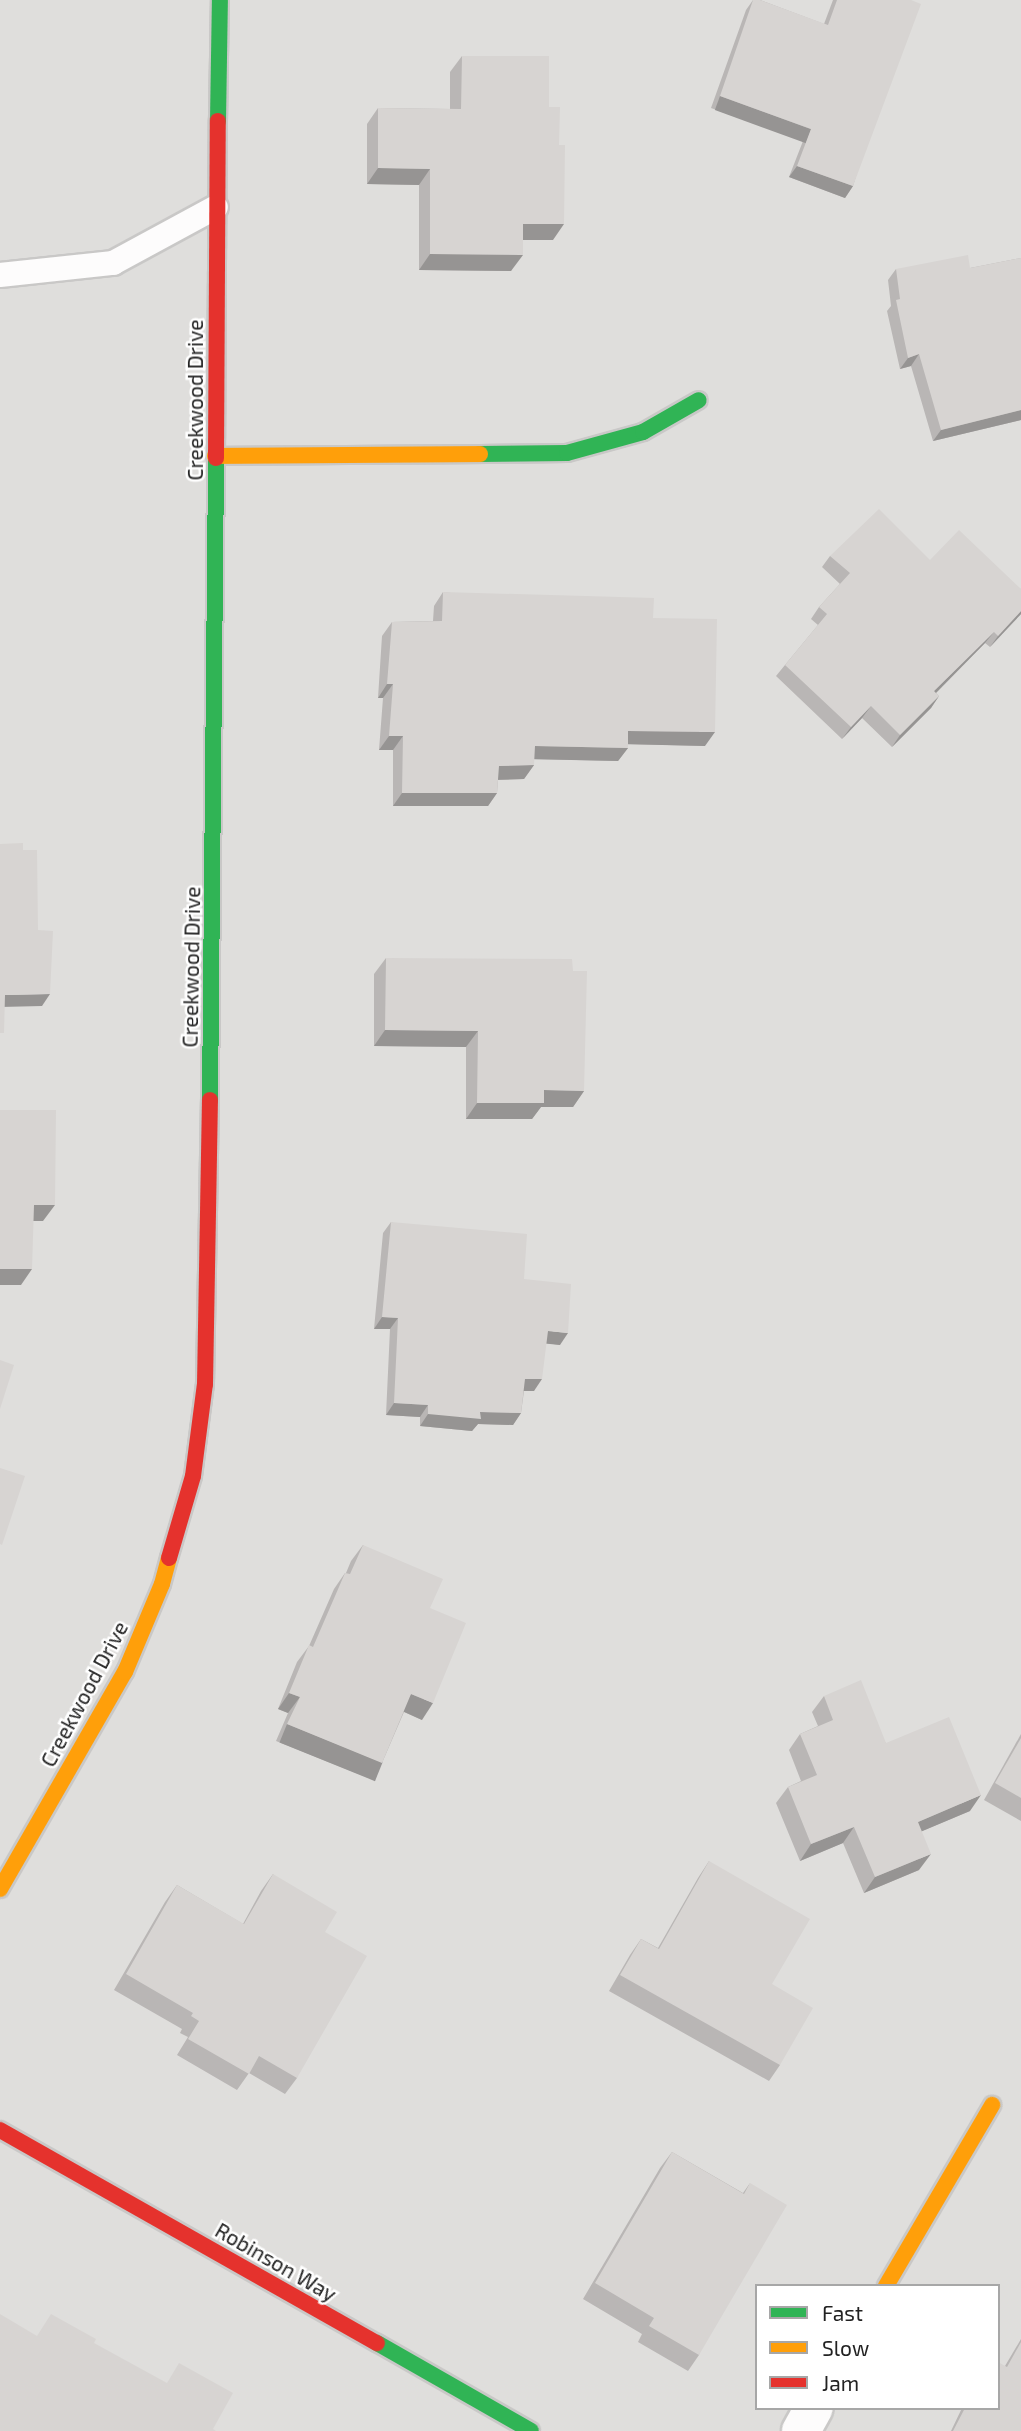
<!DOCTYPE html>
<style>
body{margin:0}
#map{position:relative;width:1021px;height:2431px;overflow:hidden;background:#f0eeeb;font-family:"Exo 2",sans-serif}
div>[style]{position:absolute}
[style*='--x']{left:calc(var(--x)*1px);top:calc(var(--y)*1px);width:calc(var(--w)*1px);rotate:calc(var(--a)*1deg)}
.residential>*{inset:0;background:#dfdedc}
.roads{filter:drop-shadow(2px 0 #c9c8c7) drop-shadow(-2px 0 #c9c8c7) drop-shadow(0 2px #c9c8c7) drop-shadow(0 -2px #c9c8c7)}
.lane>*{height:24px;margin:-12px;padding:0 12px;transform-origin:12px;border-radius:12px;background:#fdfcfc}
.street>*{height:38px;margin:-19px;padding:0 19px;transform-origin:19px;border-radius:19px;background:#fdfcfc}
.fast>*{height:16px;margin:-8px;padding:0 8px;transform-origin:8px;border-radius:8px;background:#30b455}
.slow>*{height:16px;margin:-8px;padding:0 8px;transform-origin:8px;border-radius:8px;background:#ff9f0a}
.jam>*{height:16px;margin:-8px;padding:0 8px;transform-origin:8px;border-radius:8px;background:#e5322d}
.wall>*{inset:0;background:#b9b6b5}
.shaded-wall>*{inset:0;background:#969493;transform-origin:0 0}
.building>*{inset:0;background:#d7d4d2}
span{translate:-50% -50%;white-space:nowrap;text-align:center;line-height:1.15;-webkit-text-stroke:5px #fff;paint-order:stroke}
.street-label{font-size:21px;color:#222}
.legend{position:absolute;left:755px;top:2284px;width:245px;height:126px;box-sizing:border-box;background:#fff;border:2px solid #a7a7a7;margin:0;padding:9px 12px;list-style:none;font-size:21px;color:#222}
.legend li{display:flex;align-items:center;gap:14px;height:35px}
.legend b{width:35px;border:2px solid #a7a7a7}
</style>
<div id="map">
<div class="residential">
<div style="clip-path:polygon(evenodd,0 0,1021px 0,1021px 2431px,0 2431px,0 0,757px 2286px,998px 2286px,998px 2408px,757px 2408px,757px 2286px)"></div>
</div>
<div class="roads">
<div class="lane">
<div style="--x:0;--y:275;--w:114;--a:-6.1"></div>
<div style="--x:113;--y:263;--w:117;--a:-28.5"></div>
</div>
<div class="street">
<div style="--x:801;--y:2431;--w:26;--a:-61"></div>
</div>
<div class="fast">
<div style="--x:218;--y:121;--w:121;--a:-89.1"></div>
<div style="--x:480;--y:454;--w:87;--a:-0.7"></div>
<div style="--x:567;--y:453;--w:79;--a:-15.4"></div>
<div style="--x:643;--y:432;--w:64;--a:-29.7"></div>
<div style="--x:210;--y:1100;--w:642;--a:-89.46"></div>
<div style="--x:377;--y:2343;--w:177;--a:29.7"></div>
</div>
<div class="slow">
<div style="--x:215;--y:456;--w:265;--a:-0.4"></div>
<div style="--x:0;--y:1889;--w:250;--a:-60.1"></div>
<div style="--x:125;--y:1672;--w:95;--a:-67.2"></div>
<div style="--x:162;--y:1584;--w:27;--a:-75"></div>
<div style="--x:886;--y:2286;--w:210;--a:-59.6"></div>
</div>
<div class="jam">
<div style="--x:216;--y:458;--w:337;--a:-89.7"></div>
<div style="--x:169;--y:1558;--w:85;--a:-73.7"></div>
<div style="--x:193;--y:1476;--w:93;--a:-82.6"></div>
<div style="--x:205;--y:1384;--w:284;--a:-89"></div>
<div style="--x:0;--y:2130;--w:433;--a:29.5"></div>
</div>
</div>
<div class="wall">
<div style="clip-path:polygon(753px 0,760px 0,824px 24px,833px 0,911px 0,853px 186px,845px 198px,789px 177px,803px 141px,711px 108px,746px 10px)"></div>
<div style="clip-path:polygon(462px 56px,549px 107px,553px 240px,523px 240px,511px 271px,419px 270px,419px 185px,367px 184px,367px 124px,378px 108px,450px 109px,450px 72px)"></div>
<div style="clip-path:polygon(1021px 258px,1021px 420px,933px 441px,911px 366px,900px 369px,887px 311px,891px 306px,888px 280px,896px 269px,970px 268px)"></div>
<div style="clip-path:polygon(830px 556px,930px 560px,1021px 589px,1021px 614px,990px 647px,985px 643px,936px 693px,939px 696px,931px 708px,892px 747px,862px 718px,842px 739px,776px 676px,785px 665px,818px 625px,811px 619px,819px 607px,840px 584px,822px 567px)"></div>
<div style="clip-path:polygon(443px 592px,653px 618px,705px 746px,628px 744px,628px 748px,618px 761px,534px 759px,534px 765px,524px 779px,498px 780px,497px 793px,488px 806px,393px 806px,393px 750px,379px 750px,383px 698px,378px 698px,382px 636px,392px 622px,433px 621px,434px 606px)"></div>
<div style="clip-path:polygon(386px 958px,573px 971px,584px 1091px,573px 1107px,541px 1107px,532px 1119px,466px 1119px,466px 1047px,374px 1046px,374px 974px)"></div>
<div style="clip-path:polygon(391px 1222px,524px 1279px,560px 1345px,546px 1343px,534px 1391px,524px 1391px,521px 1413px,513px 1425px,478px 1424px,472px 1431px,420px 1426px,420px 1417px,386px 1415px,390px 1329px,374px 1329px,383px 1233px)"></div>
<div style="clip-path:polygon(363px 1545px,430px 1608px,422px 1720px,404px 1712px,382px 1763px,371px 1779px,276px 1741px,288px 1713px,278px 1709px,297px 1662px,309px 1646px,334px 1589px,345px 1573px,346px 1573px,351px 1561px)"></div>
<div style="clip-path:polygon(824px 1696px,886px 1743px,970px 1811px,922px 1831px,919px 1870px,864px 1893px,843px 1843px,800px 1861px,776px 1803px,788px 1787px,801px 1781px,789px 1750px,800px 1734px,818px 1726px,812px 1712px)"></div>
<div style="clip-path:polygon(1021px 1734px,1021px 1821px,984px 1800px)"></div>
<div style="clip-path:polygon(709px 1861px,772px 1984px,780px 2065px,769px 2081px,609px 1991px,630px 1955px,641px 1939px,658px 1948px,698px 1878px)"></div>
<div style="clip-path:polygon(273px 1874px,325px 1932px,297px 2078px,285px 2094px,249px 2073px,237px 2090px,177px 2055px,188px 2037px,180px 2033px,182px 2029px,114px 1990px,165px 1902px,177px 1885px,243px 1924px,261px 1891px)"></div>
<div style="clip-path:polygon(672px 2152px,743px 2193px,750px 2183px,699px 2355px,688px 2371px,638px 2342px,642px 2334px,583px 2299px,660px 2168px)"></div>
<div style="clip-path:polygon(1021px 2339px,1021px 2431px,951px 2431px,962px 2408px,998px 2408px,1005px 2366px)"></div>
</div>
<div class="shaded-wall">
<div style="left:720px;top:96px;width:97px;height:15px;rotate:20deg"></div>
<div style="clip-path:polygon(797px 166px,853px 186px,845px 198px,789px 177px)"></div>
<div style="clip-path:polygon(378px 168px,430px 169px,419px 185px,367px 184px)"></div>
<div style="clip-path:polygon(523px 224px,564px 224px,553px 240px,512px 240px)"></div>
<div style="clip-path:polygon(430px 254px,523px 255px,511px 271px,419px 270px)"></div>
<div style="clip-path:polygon(919px 354px,911px 366px,900px 369px,908px 358px)"></div>
<div style="clip-path:polygon(1021px 410px,1021px 420px,933px 441px,941px 430px)"></div>
<div style="clip-path:polygon(1021px 611px,1021px 614px,990px 647px,998px 636px)"></div>
<div style="clip-path:polygon(994px 632px,985px 643px,926px 703px,934px 691px)"></div>
<div style="clip-path:polygon(387px 684px,393px 684px,383px 698px,378px 698px)"></div>
<div style="clip-path:polygon(939px 696px,931px 708px,892px 747px,900px 735px)"></div>
<div style="clip-path:polygon(871px 706px,862px 718px,842px 739px,851px 727px)"></div>
<div style="clip-path:polygon(628px 731px,715px 732px,705px 746px,619px 744px)"></div>
<div style="clip-path:polygon(389px 736px,403px 736px,393px 750px,379px 750px)"></div>
<div style="clip-path:polygon(535px 746px,628px 748px,618px 761px,525px 759px)"></div>
<div style="clip-path:polygon(534px 765px,524px 779px,490px 780px,499px 766px)"></div>
<div style="clip-path:polygon(402px 793px,497px 793px,488px 806px,393px 806px)"></div>
<div style="clip-path:polygon(50px 994px,42px 1006px,0 1007px,5px 995px)"></div>
<div style="clip-path:polygon(385px 1030px,478px 1031px,466px 1047px,374px 1046px)"></div>
<div style="clip-path:polygon(544px 1090px,584px 1091px,573px 1107px,541px 1107px,532px 1119px,466px 1119px,477px 1103px)"></div>
<div style="clip-path:polygon(34px 1205px,55px 1205px,43px 1221px,22px 1221px)"></div>
<div style="clip-path:polygon(0 1269px,32px 1269px,21px 1285px,0 1285px)"></div>
<div style="clip-path:polygon(382px 1317px,398px 1318px,390px 1329px,374px 1329px)"></div>
<div style="clip-path:polygon(548px 1331px,568px 1333px,560px 1345px,540px 1343px)"></div>
<div style="clip-path:polygon(525px 1379px,542px 1379px,534px 1391px,517px 1391px)"></div>
<div style="clip-path:polygon(394px 1403px,428px 1405px,420px 1417px,386px 1415px)"></div>
<div style="clip-path:polygon(480px 1412px,521px 1413px,513px 1425px,478px 1424px,472px 1431px,420px 1426px,428px 1414px)"></div>
<div style="clip-path:polygon(289px 1693px,300px 1697px,288px 1713px,278px 1709px)"></div>
<div style="clip-path:polygon(411px 1694px,433px 1703px,422px 1720px,400px 1710px)"></div>
<div style="left:287px;top:1724px;width:103px;height:20px;rotate:22deg"></div>
<div style="clip-path:polygon(981px 1795px,970px 1811px,906px 1838px,918px 1822px)"></div>
<div style="clip-path:polygon(854px 1827px,843px 1843px,800px 1861px,811px 1844px)"></div>
<div style="clip-path:polygon(931px 1854px,919px 1870px,864px 1893px,875px 1877px)"></div>
</div>
<div class="building">
<div style="clip-path:polygon(753px 0,760px 0,828px 25px,837px 0,911px 0,921px 4px,853px 186px,797px 166px,811px 129px,720px 96px)"></div>
<div style="clip-path:polygon(462px 56px,549px 56px,549px 107px,560px 107px,559px 145px,565px 145px,564px 224px,523px 224px,523px 255px,430px 254px,430px 169px,378px 168px,378px 108px,461px 109px)"></div>
<div style="clip-path:polygon(968px 255px,970px 268px,1021px 258px,1021px 410px,941px 430px,919px 354px,908px 358px,896px 300px,900px 299px,896px 269px)"></div>
<div style="clip-path:polygon(879px 509px,930px 560px,959px 530px,1021px 589px,1021px 611px,998px 636px,994px 632px,934px 691px,939px 696px,900px 735px,871px 706px,851px 727px,785px 665px,827px 614px,819px 607px,850px 573px,830px 556px)"></div>
<div style="clip-path:polygon(443px 592px,654px 598px,653px 618px,717px 619px,715px 732px,628px 731px,628px 748px,535px 746px,534px 765px,499px 766px,497px 793px,402px 793px,403px 736px,389px 736px,393px 684px,387px 684px,392px 622px,442px 621px)"></div>
<div style="clip-path:polygon(23px 843px,23px 850px,37px 850px,38px 930px,53px 931px,50px 994px,5px 995px,4px 1033px,0 1033px,0 844px)"></div>
<div style="clip-path:polygon(386px 958px,572px 959px,573px 971px,587px 971px,584px 1091px,544px 1090px,544px 1103px,477px 1103px,478px 1031px,385px 1030px)"></div>
<div style="clip-path:polygon(0 1110px,56px 1110px,55px 1205px,34px 1205px,32px 1269px,0 1269px)"></div>
<div style="clip-path:polygon(391px 1222px,527px 1234px,524px 1279px,571px 1284px,568px 1333px,548px 1331px,542px 1379px,525px 1379px,521px 1413px,480px 1412px,481px 1419px,428px 1414px,428px 1405px,394px 1403px,398px 1318px,382px 1317px)"></div>
<div style="clip-path:polygon(0 1360px,14px 1365px,0 1409px)"></div>
<div style="clip-path:polygon(0 1468px,25px 1476px,2px 1545px,0 1544px)"></div>
<div style="clip-path:polygon(363px 1545px,443px 1579px,430px 1608px,466px 1623px,433px 1703px,411px 1694px,382px 1763px,287px 1724px,300px 1697px,289px 1693px,309px 1645px,313px 1647px,345px 1573px,350px 1574px)"></div>
<div style="clip-path:polygon(861px 1680px,886px 1743px,949px 1717px,981px 1795px,918px 1822px,931px 1854px,875px 1877px,854px 1827px,811px 1844px,788px 1787px,817px 1775px,800px 1734px,833px 1720px,824px 1696px)"></div>
<div style="clip-path:polygon(1021px 1738px,1021px 1798px,995px 1783px)"></div>
<div style="clip-path:polygon(709px 1861px,810px 1919px,772px 1984px,813px 2008px,780px 2065px,620px 1975px,641px 1939px,659px 1949px)"></div>
<div style="clip-path:polygon(273px 1874px,337px 1912px,325px 1932px,367px 1956px,297px 2078px,259px 2056px,249px 2074px,188px 2039px,199px 2021px,191px 2016px,193px 2013px,126px 1974px,177px 1885px,244px 1924px)"></div>
<div style="clip-path:polygon(672px 2152px,744px 2194px,750px 2183px,787px 2205px,699px 2355px,649px 2326px,654px 2318px,595px 2283px)"></div>
<div style="clip-path:polygon(0 2314px,37px 2336px,51px 2314px,96px 2339px,94px 2343px,167px 2383px,179px 2363px,233px 2393px,213px 2429px,216px 2431px,0 2431px)"></div>
<div style="clip-path:polygon(1021px 2342px,1021px 2431px,953px 2431px,965px 2408px,998px 2408px,998px 2362px,1007px 2367px)"></div>
</div>
<div class="street-label">
<span style="left:195px;top:400px;rotate:-90deg">Creekwood Drive</span>
<span style="left:191px;top:967px;rotate:-89deg">Creekwood Drive</span>
<span style="left:84px;top:1694px;rotate:-62deg">Creekwood Drive</span>
<span style="left:276px;top:2262px;rotate:30deg">Robinson Way</span>
</div>
<ul class="legend">
<li><b style="height:9px;background:#30b455"></b>Fast</li>
<li><b style="height:9px;background:#ff9f0a"></b>Slow</li>
<li><b style="height:9px;background:#e5322d"></b>Jam</li>
</ul>
</div>
